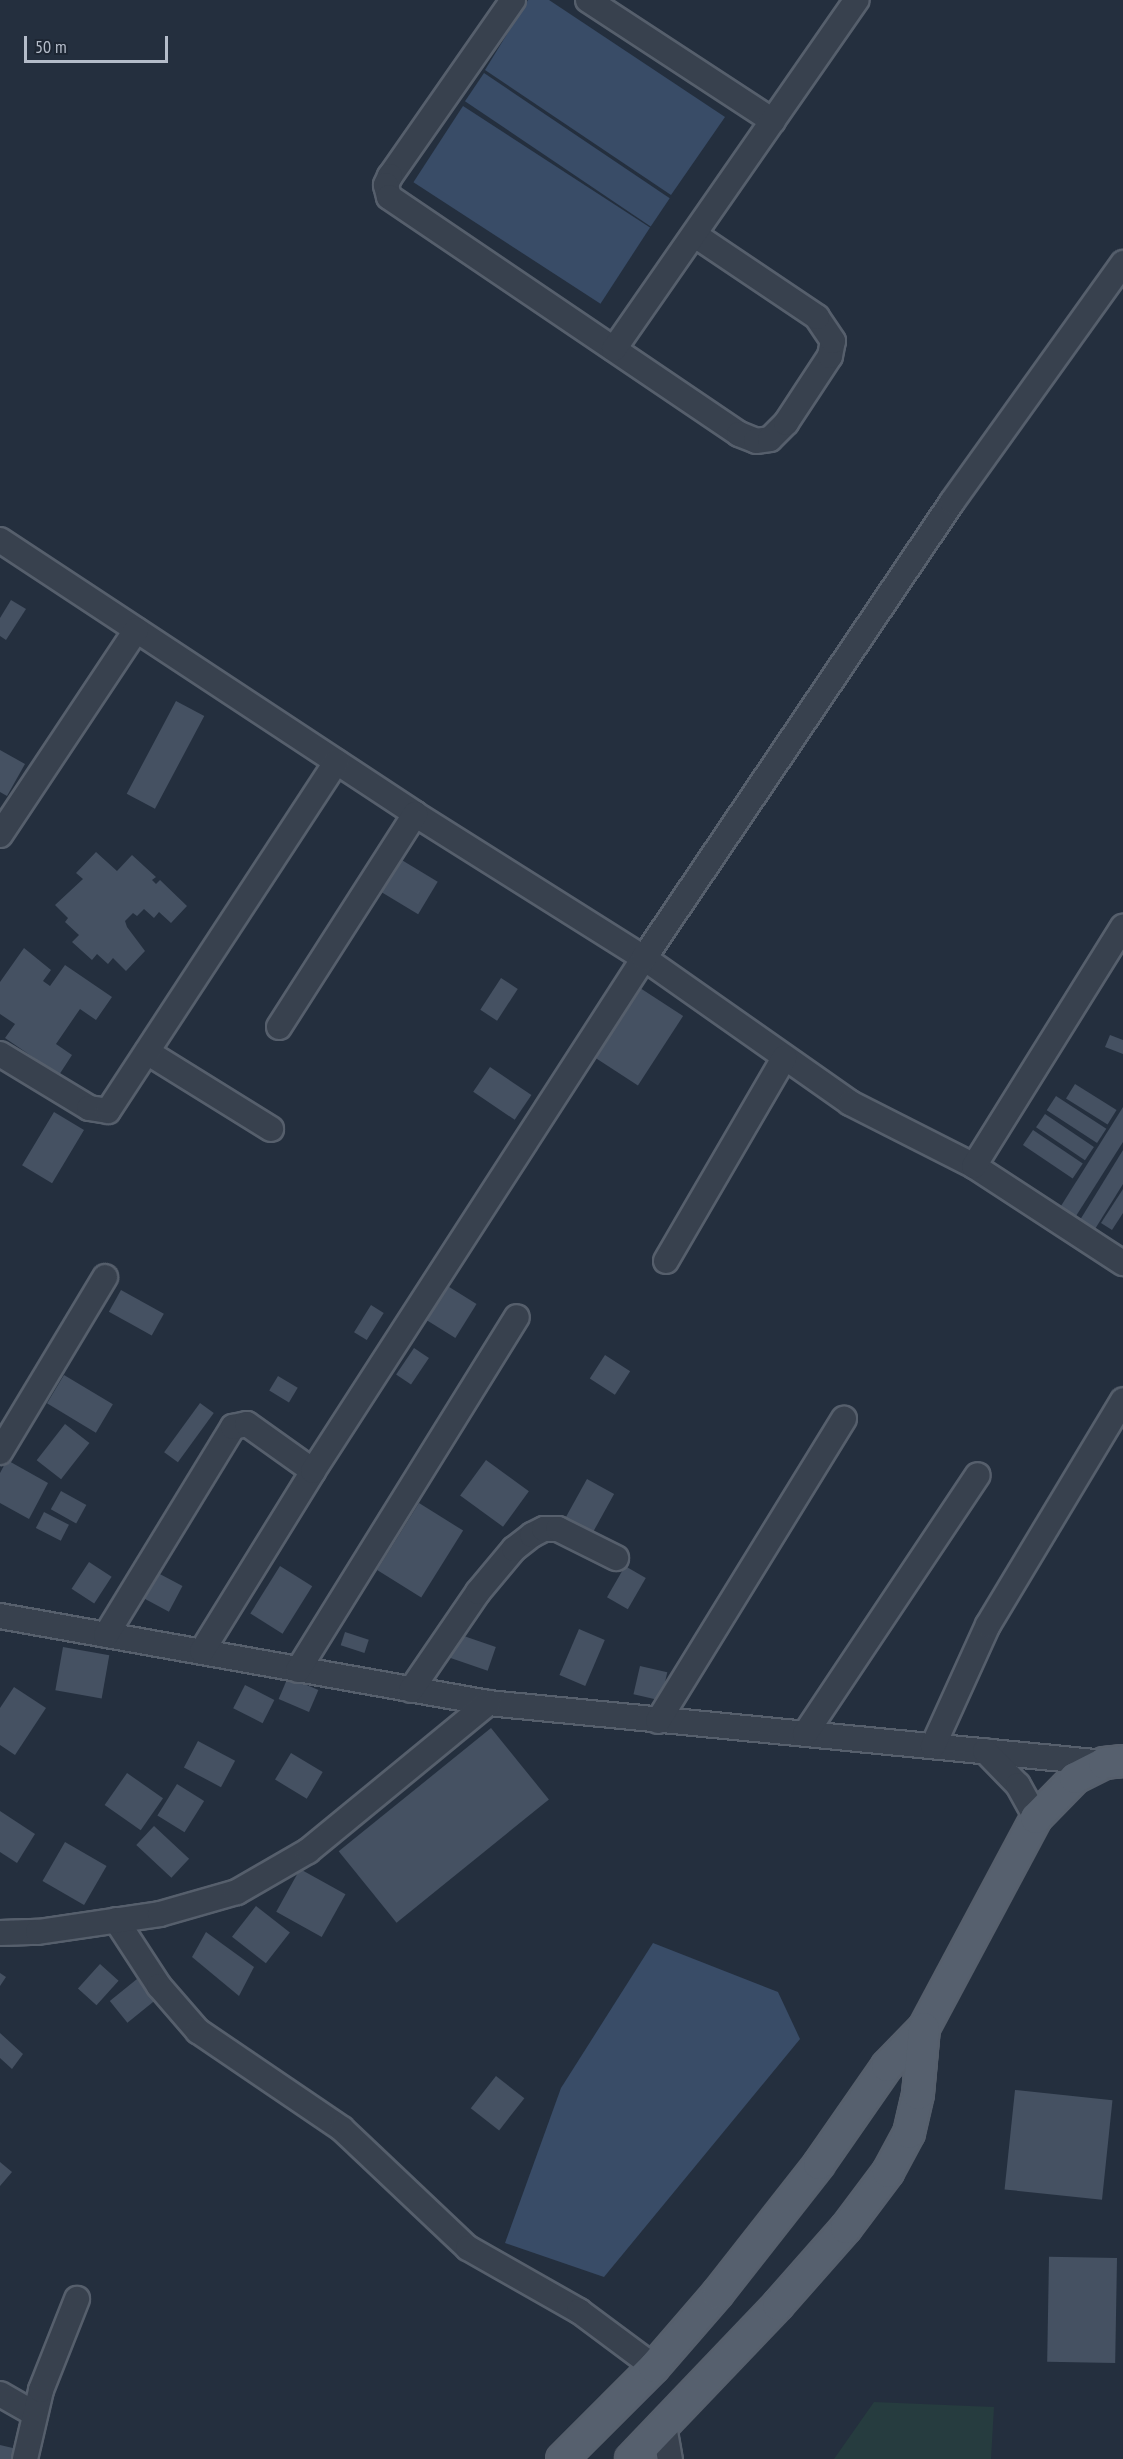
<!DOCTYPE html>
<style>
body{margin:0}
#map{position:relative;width:1123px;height:2459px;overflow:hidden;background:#242f3e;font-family:"PT Sans Narrow",sans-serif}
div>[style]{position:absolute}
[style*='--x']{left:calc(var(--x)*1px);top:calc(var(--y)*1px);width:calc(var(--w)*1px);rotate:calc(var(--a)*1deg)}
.green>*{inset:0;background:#263c3f}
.water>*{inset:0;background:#394c67;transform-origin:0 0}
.building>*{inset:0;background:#455162;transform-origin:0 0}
.roads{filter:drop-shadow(2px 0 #565f6c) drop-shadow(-2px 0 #565f6c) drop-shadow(0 2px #565f6c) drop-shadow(0 -2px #565f6c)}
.minor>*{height:24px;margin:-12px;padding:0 12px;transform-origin:12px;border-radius:12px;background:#38414e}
.major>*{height:30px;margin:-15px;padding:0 15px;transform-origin:15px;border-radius:15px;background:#56606e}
span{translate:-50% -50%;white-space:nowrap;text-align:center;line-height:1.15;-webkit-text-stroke:4.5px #1d2633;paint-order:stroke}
.scale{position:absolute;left:24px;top:36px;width:144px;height:27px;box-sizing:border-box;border:3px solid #b4bcc9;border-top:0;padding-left:8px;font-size:18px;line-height:21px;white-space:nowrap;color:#b4bcc9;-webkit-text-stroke:4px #1d2633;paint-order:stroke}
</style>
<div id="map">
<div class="green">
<div style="clip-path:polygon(874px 2402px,994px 2407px,991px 2459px,834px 2459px)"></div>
</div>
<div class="water">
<div style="clip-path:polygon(528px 0,549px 0,725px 117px,671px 195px,485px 70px)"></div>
<div style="left:484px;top:73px;width:224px;height:34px;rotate:34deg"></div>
<div style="left:463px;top:106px;width:223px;height:91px;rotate:33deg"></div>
<div style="clip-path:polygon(653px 1943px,778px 1992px,800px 2039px,604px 2277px,505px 2243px,561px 2088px)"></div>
</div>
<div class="building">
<div style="clip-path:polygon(11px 600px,26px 609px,6px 640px,0 636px,0 618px)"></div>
<div style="left:176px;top:701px;width:32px;height:105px;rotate:28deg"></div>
<div style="clip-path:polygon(0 750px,25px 764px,7px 796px,0 792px)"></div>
<div style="clip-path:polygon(96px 852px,117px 871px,132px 855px,156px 877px,152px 880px,156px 884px,160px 880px,187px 906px,171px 923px,159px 912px,154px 918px,144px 909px,137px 916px,133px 913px,125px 921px,127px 927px,145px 951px,126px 971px,113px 958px,108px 964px,97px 954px,92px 960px,72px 942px,79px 935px,65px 922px,68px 918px,55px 905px,83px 879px,76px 873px)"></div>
<div style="left:400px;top:859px;width:44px;height:38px;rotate:31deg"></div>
<div style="clip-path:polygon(24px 948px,51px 970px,43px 981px,50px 986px,65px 965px,112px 997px,96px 1020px,80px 1009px,56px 1044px,72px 1055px,59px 1075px,5px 1038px,15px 1024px,0 1014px,0 982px)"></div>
<div style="left:501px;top:978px;width:20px;height:38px;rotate:33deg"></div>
<div style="left:637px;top:986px;width:55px;height:83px;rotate:33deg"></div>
<div style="clip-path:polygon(1110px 1035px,1123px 1040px,1123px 1054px,1105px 1047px)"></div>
<div style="left:490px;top:1067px;width:50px;height:30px;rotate:34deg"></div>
<div style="left:1075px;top:1084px;width:49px;height:17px;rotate:32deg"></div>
<div style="left:1056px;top:1096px;width:60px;height:17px;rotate:33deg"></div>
<div style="clip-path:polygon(1123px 1107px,1123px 1142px,1076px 1216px,1061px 1206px)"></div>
<div style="left:54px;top:1112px;width:35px;height:62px;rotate:31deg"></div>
<div style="left:1045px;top:1114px;width:59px;height:16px;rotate:34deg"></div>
<div style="left:1033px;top:1130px;width:60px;height:18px;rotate:34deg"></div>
<div style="clip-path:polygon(1123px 1150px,1123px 1184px,1095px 1229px,1080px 1220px)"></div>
<div style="clip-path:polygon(1123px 1189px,1123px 1213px,1112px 1230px,1101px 1223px)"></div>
<div style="left:446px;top:1285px;width:36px;height:40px;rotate:32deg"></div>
<div style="left:121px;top:1290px;width:49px;height:25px;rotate:29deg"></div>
<div style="left:371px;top:1305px;width:15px;height:32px;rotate:32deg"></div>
<div style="left:414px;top:1348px;width:18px;height:32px;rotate:34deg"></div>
<div style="left:605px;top:1355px;width:30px;height:28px;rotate:33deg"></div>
<div style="left:64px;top:1375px;width:57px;height:33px;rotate:31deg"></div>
<div style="left:278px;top:1376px;width:23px;height:17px;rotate:31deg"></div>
<div style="left:200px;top:1403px;width:17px;height:61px;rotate:36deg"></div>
<div style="left:65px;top:1424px;width:31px;height:46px;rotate:38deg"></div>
<div style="clip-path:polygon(7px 1460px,48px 1483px,29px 1519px,0 1503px,0 1473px)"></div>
<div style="left:486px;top:1460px;width:53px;height:44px;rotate:36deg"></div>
<div style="left:587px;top:1479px;width:31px;height:44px;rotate:29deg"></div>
<div style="left:61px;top:1491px;width:29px;height:21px;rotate:29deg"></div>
<div style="left:419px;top:1503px;width:52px;height:79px;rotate:32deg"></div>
<div style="left:44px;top:1512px;width:28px;height:18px;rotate:27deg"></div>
<div style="left:89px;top:1562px;width:27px;height:32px;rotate:33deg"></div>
<div style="left:280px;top:1566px;width:38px;height:56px;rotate:32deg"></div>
<div style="left:625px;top:1566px;width:24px;height:36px;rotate:30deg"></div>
<div style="left:156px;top:1572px;width:30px;height:29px;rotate:28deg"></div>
<div style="left:579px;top:1629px;width:28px;height:50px;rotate:23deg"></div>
<div style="left:345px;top:1632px;width:25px;height:14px;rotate:18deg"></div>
<div style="left:458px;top:1634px;width:40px;height:25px;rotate:19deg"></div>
<div style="left:63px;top:1647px;width:47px;height:44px;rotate:10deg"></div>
<div style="left:640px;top:1666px;width:28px;height:29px;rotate:13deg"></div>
<div style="left:288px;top:1677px;width:33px;height:24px;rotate:23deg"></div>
<div style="left:245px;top:1685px;width:33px;height:26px;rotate:27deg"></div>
<div style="clip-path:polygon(14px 1687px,46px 1708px,15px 1755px,0 1745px,0 1708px)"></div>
<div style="left:491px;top:1728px;width:92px;height:196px;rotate:51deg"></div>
<div style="left:198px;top:1741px;width:42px;height:30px;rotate:28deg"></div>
<div style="left:291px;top:1753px;width:37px;height:31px;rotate:31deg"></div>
<div style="left:127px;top:1773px;width:44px;height:39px;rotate:35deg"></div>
<div style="left:177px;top:1784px;width:32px;height:37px;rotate:32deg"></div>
<div style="clip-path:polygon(0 1811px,35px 1834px,17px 1863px,0 1852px)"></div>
<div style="left:154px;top:1826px;width:48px;height:26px;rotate:43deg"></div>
<div style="left:65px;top:1842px;width:48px;height:45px;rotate:30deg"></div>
<div style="left:300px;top:1869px;width:52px;height:49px;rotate:29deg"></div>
<div style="left:256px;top:1906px;width:43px;height:39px;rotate:38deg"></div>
<div style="clip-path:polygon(206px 1932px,254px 1967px,239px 1996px,192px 1957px)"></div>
<div style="left:100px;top:1964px;width:25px;height:33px;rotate:42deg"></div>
<div style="clip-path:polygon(0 1973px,6px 1977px,0 1986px)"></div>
<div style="left:137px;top:1979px;width:28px;height:35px;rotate:51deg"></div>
<div style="clip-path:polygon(0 2033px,23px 2054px,12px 2069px,0 2058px)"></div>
<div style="left:496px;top:2076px;width:36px;height:41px;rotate:38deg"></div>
<div style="left:1015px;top:2090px;width:98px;height:100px;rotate:6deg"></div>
<div style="clip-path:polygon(0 2162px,12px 2172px,0 2186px)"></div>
<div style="left:1117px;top:2258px;width:105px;height:68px;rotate:91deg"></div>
<div style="clip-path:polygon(0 2445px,17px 2449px,15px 2459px,0 2459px)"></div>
</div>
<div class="roads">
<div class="minor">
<div style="--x:513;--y:0;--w:215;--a:124.9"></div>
<div style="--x:390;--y:176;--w:10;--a:114"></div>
<div style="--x:386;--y:185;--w:12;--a:76"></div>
<div style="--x:389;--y:197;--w:423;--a:34.1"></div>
<div style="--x:739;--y:434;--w:18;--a:22"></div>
<div style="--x:756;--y:441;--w:14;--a:-8"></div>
<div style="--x:770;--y:439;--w:23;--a:-45"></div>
<div style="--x:786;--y:423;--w:80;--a:-56.7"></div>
<div style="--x:830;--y:356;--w:15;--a:-79"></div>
<div style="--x:833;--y:341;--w:29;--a:-124"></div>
<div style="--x:817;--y:317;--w:147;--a:-146.1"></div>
<div style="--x:588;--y:0;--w:221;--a:33.2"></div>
<div style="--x:614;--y:349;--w:425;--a:-55.2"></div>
<div style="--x:0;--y:540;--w:497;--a:33.4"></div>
<div style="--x:415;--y:814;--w:271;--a:32.2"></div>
<div style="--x:644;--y:958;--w:252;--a:35.1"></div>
<div style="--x:850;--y:1103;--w:139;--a:26.9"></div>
<div style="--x:974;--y:1166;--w:178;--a:33.1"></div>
<div style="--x:0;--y:835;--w:246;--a:-56.4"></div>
<div style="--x:279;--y:1027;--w:253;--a:-57.4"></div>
<div style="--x:147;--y:1052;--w:146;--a:31.8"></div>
<div style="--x:0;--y:1054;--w:104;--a:31.2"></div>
<div style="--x:89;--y:1108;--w:19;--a:9"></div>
<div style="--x:108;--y:1111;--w:417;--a:-56.8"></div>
<div style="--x:974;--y:1166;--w:282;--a:-58.1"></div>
<div style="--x:666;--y:1261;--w:235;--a:-59.8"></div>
<div style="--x:0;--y:1452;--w:204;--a:-59"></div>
<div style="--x:0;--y:1616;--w:496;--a:10.1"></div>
<div style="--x:488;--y:1703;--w:619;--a:5.56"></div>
<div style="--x:106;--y:1635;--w:244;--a:-58.6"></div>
<div style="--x:233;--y:1427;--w:14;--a:-12"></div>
<div style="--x:247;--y:1424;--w:81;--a:35.5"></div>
<div style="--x:202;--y:1651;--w:211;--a:-58.3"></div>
<div style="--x:313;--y:1471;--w:611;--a:-57.17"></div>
<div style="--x:644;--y:958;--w:550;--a:-55.96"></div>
<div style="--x:952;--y:502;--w:294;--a:-54.4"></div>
<div style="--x:298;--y:1670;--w:415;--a:-58.2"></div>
<div style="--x:411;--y:1690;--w:119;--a:-55.6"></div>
<div style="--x:478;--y:1592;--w:56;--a:-50.1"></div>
<div style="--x:514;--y:1549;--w:23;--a:-38"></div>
<div style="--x:532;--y:1535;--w:13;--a:-27"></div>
<div style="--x:544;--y:1529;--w:14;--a:0"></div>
<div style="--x:558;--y:1529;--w:65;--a:26.6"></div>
<div style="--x:658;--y:1721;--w:355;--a:-58.4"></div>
<div style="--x:805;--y:1734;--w:311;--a:-56.3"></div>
<div style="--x:933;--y:1746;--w:133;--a:-65.6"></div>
<div style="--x:988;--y:1625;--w:262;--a:-59"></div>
<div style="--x:985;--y:1751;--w:47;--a:45.9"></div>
<div style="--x:1018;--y:1785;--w:38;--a:61"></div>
<div style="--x:116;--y:1920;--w:79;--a:56.9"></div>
<div style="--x:159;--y:1986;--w:60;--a:49.1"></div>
<div style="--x:198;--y:2031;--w:174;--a:34.2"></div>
<div style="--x:342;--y:2129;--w:173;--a:43.4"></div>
<div style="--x:468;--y:2248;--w:128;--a:29.6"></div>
<div style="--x:579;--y:2311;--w:94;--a:36.7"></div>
<div style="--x:0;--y:1933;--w:38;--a:-2"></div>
<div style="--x:38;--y:1932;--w:123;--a:-8.4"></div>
<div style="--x:160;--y:1914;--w:80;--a:-15.9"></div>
<div style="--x:237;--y:1892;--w:82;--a:-30"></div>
<div style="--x:308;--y:1851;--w:233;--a:-39.4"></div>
<div style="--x:0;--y:2394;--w:40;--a:29.7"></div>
<div style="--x:664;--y:2426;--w:34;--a:80"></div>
<div style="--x:25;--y:2459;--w:71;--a:-76.9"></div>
<div style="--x:41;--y:2390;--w:98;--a:-68.4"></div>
</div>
<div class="major">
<div style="--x:562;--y:2459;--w:130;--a:-45"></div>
<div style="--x:654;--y:2367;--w:98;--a:-49.1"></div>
<div style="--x:718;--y:2293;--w:164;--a:-51.9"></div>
<div style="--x:819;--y:2164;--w:119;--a:-55.2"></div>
<div style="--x:887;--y:2066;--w:53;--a:-45.8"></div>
<div style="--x:924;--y:2028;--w:238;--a:-61.9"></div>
<div style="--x:1036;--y:1818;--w:56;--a:-45.7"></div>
<div style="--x:1075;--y:1778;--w:33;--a:-27"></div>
<div style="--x:1104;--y:1763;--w:19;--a:-6"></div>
<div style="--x:631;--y:2459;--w:213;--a:-46.3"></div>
<div style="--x:778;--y:2305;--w:103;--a:-48.6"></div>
<div style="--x:846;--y:2228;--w:70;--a:-53.1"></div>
<div style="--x:888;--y:2172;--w:44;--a:-61.7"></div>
<div style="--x:909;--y:2133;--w:40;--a:-77"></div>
<div style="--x:918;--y:2094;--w:66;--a:-84.8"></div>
</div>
</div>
<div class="scale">50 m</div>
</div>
